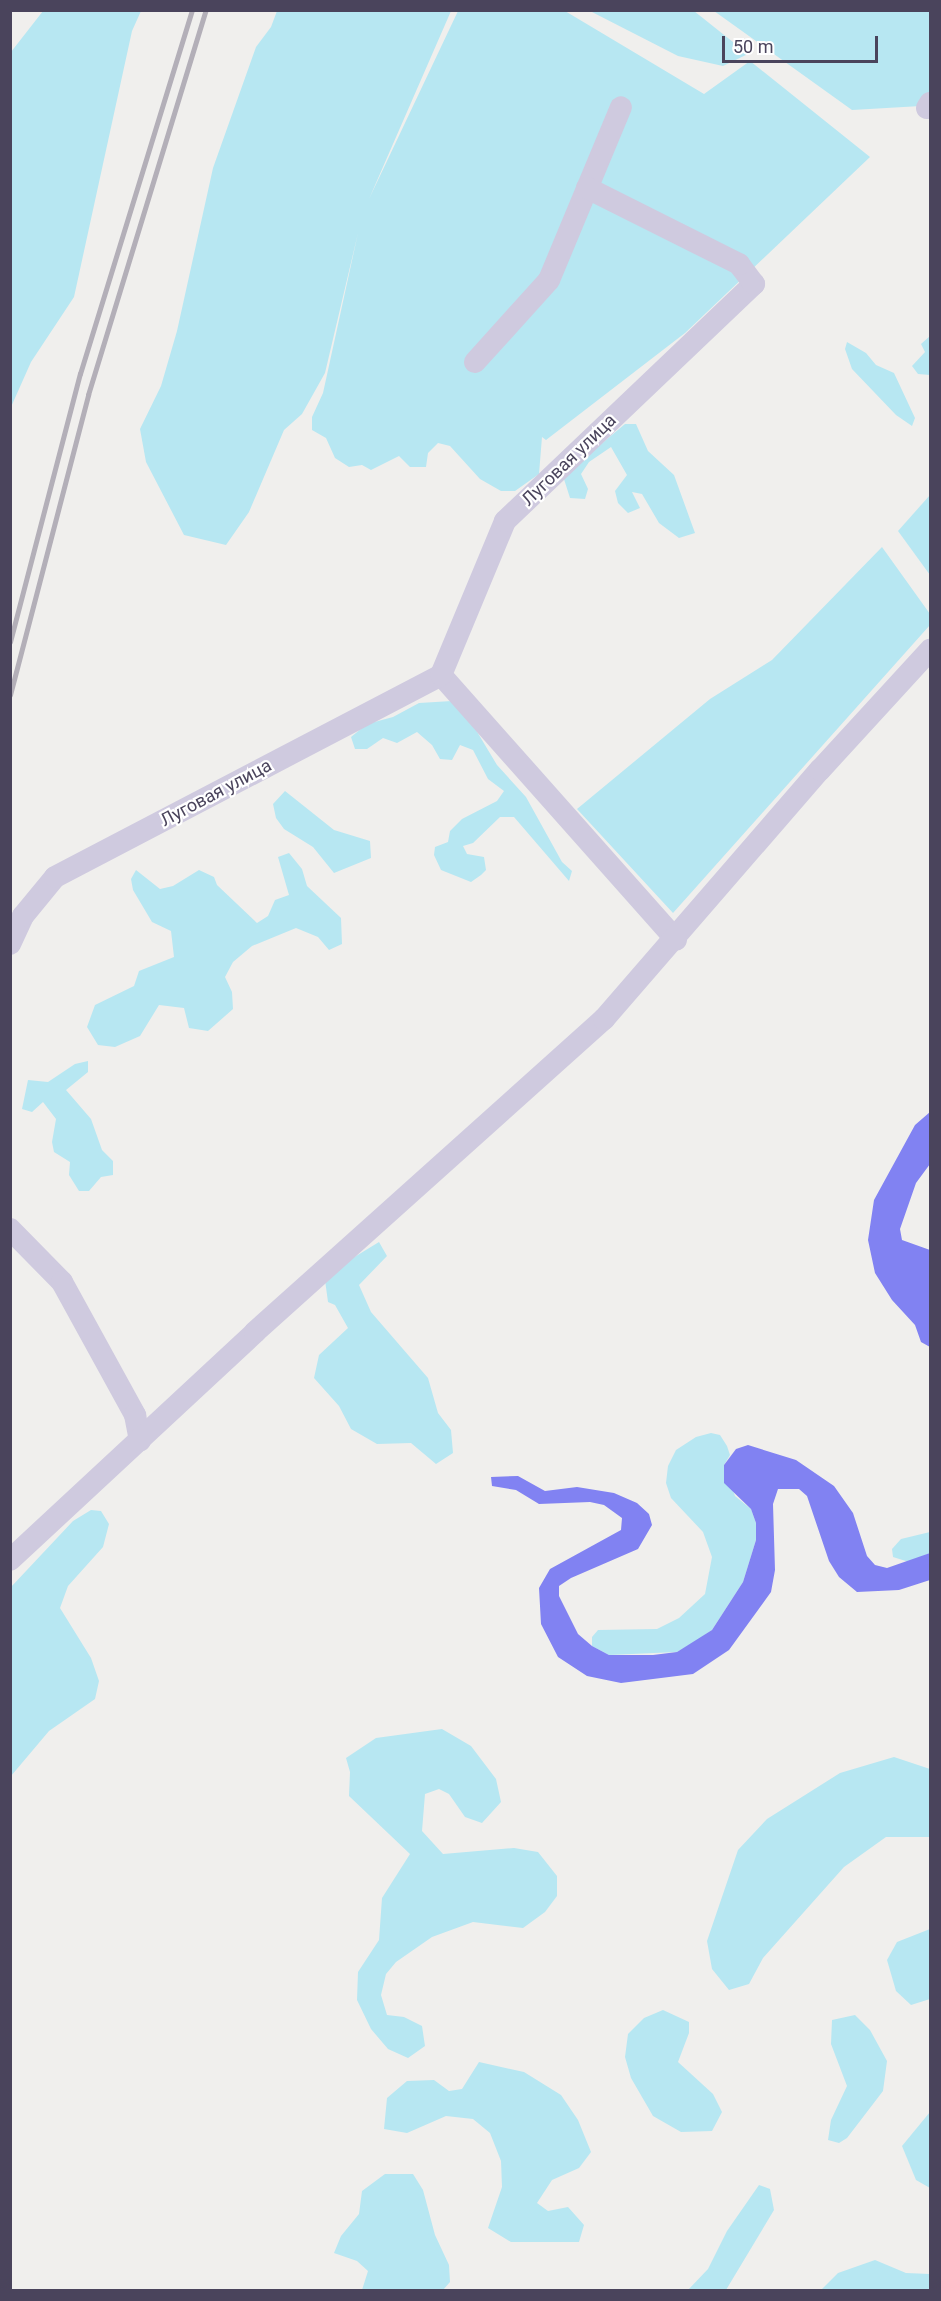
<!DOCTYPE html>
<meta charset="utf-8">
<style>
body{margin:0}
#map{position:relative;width:941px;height:2301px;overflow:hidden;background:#f0efed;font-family:Roboto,sans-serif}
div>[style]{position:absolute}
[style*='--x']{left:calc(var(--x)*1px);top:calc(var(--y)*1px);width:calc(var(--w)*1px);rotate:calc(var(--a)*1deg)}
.green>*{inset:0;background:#b7e7f2}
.water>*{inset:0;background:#8182f2}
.minor>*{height:22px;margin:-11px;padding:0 11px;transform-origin:11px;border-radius:11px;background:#cfcadf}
.rail>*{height:4.5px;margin:-2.25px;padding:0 2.25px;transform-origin:2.25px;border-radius:2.25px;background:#b3afb8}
span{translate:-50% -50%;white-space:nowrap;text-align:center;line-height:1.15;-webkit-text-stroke:4.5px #fff;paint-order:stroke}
.street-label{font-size:18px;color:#4a445c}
.frame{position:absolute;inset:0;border:12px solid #4a445c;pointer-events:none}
.scale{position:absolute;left:722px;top:36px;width:156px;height:27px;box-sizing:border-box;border:3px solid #4a445c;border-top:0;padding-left:8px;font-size:18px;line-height:21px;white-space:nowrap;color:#4a445c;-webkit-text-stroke:4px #fff;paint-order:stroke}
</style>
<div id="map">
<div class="green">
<div style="clip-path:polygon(43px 11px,141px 11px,132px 31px,74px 297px,31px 362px,11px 407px,11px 52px)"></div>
<div style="clip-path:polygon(277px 11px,451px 11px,369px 199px,458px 11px,565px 11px,704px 94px,750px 61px,870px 157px,685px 333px,546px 440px,542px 437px,539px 474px,515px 491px,501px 491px,480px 479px,450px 446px,438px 443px,428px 453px,426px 467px,410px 467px,399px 456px,371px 470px,362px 465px,349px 467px,335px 458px,326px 438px,312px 430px,312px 417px,323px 393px,358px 233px,325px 373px,302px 414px,284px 430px,249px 512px,226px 545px,184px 535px,146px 462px,140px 429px,161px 386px,177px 331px,213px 168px,256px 47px,271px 27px)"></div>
<div style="clip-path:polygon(590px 11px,694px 11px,748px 54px,723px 66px,678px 56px)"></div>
<div style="clip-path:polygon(714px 11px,930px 11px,930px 93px,921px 106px,852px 110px)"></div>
<div style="clip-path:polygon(930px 336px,930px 375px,918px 374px,912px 366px,925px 352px,921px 344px)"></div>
<div style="clip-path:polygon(847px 342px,866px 353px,876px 365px,894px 373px,915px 418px,912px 426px,896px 415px,852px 369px,845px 349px)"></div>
<div style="clip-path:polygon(625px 424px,636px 424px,648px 451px,674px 475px,695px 533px,679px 538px,659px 523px,642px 494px,632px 492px,640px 508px,628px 513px,618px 503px,615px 491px,627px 475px,611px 447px,589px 462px,581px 474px,588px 489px,585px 499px,570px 498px,563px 476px)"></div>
<div style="clip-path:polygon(930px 495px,930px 575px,898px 531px)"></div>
<div style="clip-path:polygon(882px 547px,930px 614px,930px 625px,673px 913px,577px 809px,710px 699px,772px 660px)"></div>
<div style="clip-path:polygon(452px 701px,470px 720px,497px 765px,526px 797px,562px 862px,572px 871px,569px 881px,514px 817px,500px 817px,473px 843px,463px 846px,467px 854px,484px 857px,486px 870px,481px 875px,471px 882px,441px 870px,434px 855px,435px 847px,448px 842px,450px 831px,462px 819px,497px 801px,504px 791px,488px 779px,473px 750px,460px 745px,452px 760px,440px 759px,432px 745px,417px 732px,397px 743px,383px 738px,367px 749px,355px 749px,351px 737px,367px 724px,393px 717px,419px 703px)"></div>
<div style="clip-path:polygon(285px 791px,334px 830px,370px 841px,371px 858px,334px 873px,313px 847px,284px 829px,276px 818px,273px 804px)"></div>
<div style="clip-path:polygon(289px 853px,302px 869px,307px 886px,341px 918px,342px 944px,329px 950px,318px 937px,296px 928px,252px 946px,233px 962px,225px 977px,232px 992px,233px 1009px,208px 1031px,189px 1028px,184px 1008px,159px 1005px,140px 1036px,115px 1047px,98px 1045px,87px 1027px,95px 1005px,134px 986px,139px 971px,174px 957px,171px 931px,152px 922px,133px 890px,131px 879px,136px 870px,160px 889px,173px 886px,199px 870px,214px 877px,217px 885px,257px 923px,268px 916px,275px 900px,289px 895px,278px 857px)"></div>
<div style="clip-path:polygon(88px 1061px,88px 1072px,66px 1090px,91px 1119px,102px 1150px,113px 1161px,113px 1175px,101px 1177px,89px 1191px,79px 1191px,69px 1175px,70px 1162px,54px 1152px,52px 1142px,56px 1119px,43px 1102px,32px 1112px,22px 1109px,28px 1080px,48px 1082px,75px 1064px)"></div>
<div style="clip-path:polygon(379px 1242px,387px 1256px,359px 1285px,371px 1312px,428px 1378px,438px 1413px,451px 1430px,453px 1453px,436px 1464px,411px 1443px,377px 1444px,351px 1429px,339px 1406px,314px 1378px,319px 1355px,348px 1328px,335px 1305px,328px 1302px,325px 1280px,343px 1264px)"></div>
<div style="clip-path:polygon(711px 1433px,720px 1435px,727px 1446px,730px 1455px,724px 1465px,735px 1496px,751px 1509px,756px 1523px,756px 1540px,743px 1582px,712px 1630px,696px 1641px,677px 1652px,609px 1655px,592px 1646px,592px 1637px,598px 1630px,657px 1629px,679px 1618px,705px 1594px,712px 1557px,703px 1532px,671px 1498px,666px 1483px,668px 1466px,676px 1450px,696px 1437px)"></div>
<div style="clip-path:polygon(91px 1510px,101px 1511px,109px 1524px,103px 1547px,68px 1586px,60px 1608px,91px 1658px,99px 1681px,95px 1699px,49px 1731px,11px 1776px,11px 1587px,73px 1521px)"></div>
<div style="clip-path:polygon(930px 1532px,930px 1553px,909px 1562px,893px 1557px,892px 1549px,901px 1539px)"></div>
<div style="clip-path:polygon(442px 1729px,471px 1746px,496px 1779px,501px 1802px,482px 1823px,465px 1817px,449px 1794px,439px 1789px,425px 1794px,422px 1831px,443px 1854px,514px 1848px,538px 1852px,557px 1876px,557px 1896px,545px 1912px,523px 1928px,473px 1922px,432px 1937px,396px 1962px,386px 1974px,381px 1995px,387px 2015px,404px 2017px,422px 2026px,425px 2046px,408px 2058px,388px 2049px,371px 2029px,357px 2000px,358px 1972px,379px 1940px,382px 1898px,410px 1854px,349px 1796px,350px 1772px,346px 1758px,376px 1738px)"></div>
<div style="clip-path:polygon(894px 1757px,930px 1769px,930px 1837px,886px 1837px,844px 1867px,763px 1958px,749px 1984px,729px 1990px,712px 1969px,707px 1941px,738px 1850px,767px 1819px,840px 1773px)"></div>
<div style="clip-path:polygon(930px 1929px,930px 1999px,911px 2005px,896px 1991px,887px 1960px,897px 1942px)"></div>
<div style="clip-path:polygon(663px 2010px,689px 2022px,689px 2033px,678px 2062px,713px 2094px,722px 2112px,712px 2131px,681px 2132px,653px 2116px,631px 2078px,625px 2057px,628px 2034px,644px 2018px)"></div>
<div style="clip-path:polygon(855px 2015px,870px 2030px,887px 2061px,883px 2091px,847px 2138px,839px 2143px,828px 2140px,831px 2120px,847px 2086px,831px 2044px,832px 2020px)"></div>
<div style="clip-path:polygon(479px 2062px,524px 2072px,561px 2095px,578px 2120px,591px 2152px,579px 2168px,552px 2180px,537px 2203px,548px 2211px,568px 2207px,584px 2225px,579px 2242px,511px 2242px,488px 2228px,502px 2187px,501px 2161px,490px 2133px,473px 2119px,446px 2116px,407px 2133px,384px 2129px,387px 2098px,407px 2081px,434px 2080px,449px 2091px,462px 2089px)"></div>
<div style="clip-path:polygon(930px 2112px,930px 2188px,916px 2180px,902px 2146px)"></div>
<div style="clip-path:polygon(385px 2174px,413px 2174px,423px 2190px,435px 2235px,449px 2265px,450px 2282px,443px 2290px,362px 2290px,368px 2271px,357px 2261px,334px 2253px,341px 2236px,359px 2214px,362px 2191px)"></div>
<div style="clip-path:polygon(759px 2185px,770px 2189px,774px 2210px,726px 2290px,688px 2290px,708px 2269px,727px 2231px)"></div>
<div style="clip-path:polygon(875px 2260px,906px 2273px,930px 2274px,930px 2290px,821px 2290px,838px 2273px)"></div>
</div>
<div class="water">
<div style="clip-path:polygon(930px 1112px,930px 1164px,916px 1183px,900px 1229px,902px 1240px,930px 1250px,930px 1347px,921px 1342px,915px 1325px,892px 1300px,875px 1273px,868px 1240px,874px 1200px,915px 1125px)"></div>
<div style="clip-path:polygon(748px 1445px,796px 1460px,834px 1486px,853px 1513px,867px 1556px,875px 1565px,887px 1568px,930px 1553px,930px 1580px,899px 1590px,857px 1592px,839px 1577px,829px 1561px,807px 1496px,799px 1489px,778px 1489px,773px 1504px,775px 1570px,771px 1592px,729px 1650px,693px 1674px,621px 1683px,587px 1676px,558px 1657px,541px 1624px,539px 1588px,550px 1569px,621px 1530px,622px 1518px,604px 1505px,590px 1502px,539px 1504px,516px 1490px,492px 1486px,491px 1477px,518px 1476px,545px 1491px,577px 1487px,614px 1493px,637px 1503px,649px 1514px,652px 1525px,638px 1549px,571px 1578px,559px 1586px,559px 1596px,578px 1634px,592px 1646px,609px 1655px,653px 1655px,677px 1652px,712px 1630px,743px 1582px,756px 1540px,756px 1523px,751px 1509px,724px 1483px,724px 1465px,736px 1449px)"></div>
</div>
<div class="minor">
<div style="--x:927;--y:108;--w:6;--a:-59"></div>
<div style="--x:475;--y:362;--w:110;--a:-47.9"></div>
<div style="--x:549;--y:280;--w:187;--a:-67.4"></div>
<div style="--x:441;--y:675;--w:354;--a:48.4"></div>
<div style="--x:10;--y:944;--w:31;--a:-65"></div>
<div style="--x:23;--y:916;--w:50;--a:-50.6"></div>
<div style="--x:55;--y:877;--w:436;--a:-27.6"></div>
<div style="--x:441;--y:675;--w:167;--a:-67.4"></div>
<div style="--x:505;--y:521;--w:344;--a:-43.6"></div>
<div style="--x:754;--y:284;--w:25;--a:-127"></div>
<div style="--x:739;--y:264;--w:170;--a:-153.4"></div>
<div style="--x:10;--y:1229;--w:74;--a:45.5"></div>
<div style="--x:62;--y:1282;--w:152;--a:61.2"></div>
<div style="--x:135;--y:1415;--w:26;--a:79"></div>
<div style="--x:10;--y:1560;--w:335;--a:-42.9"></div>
<div style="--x:255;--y:1332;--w:469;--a:-41.9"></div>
<div style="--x:604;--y:1019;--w:330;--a:-49.1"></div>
<div style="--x:820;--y:770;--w:163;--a:-47.5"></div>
</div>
<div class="rail">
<div style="--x:10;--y:642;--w:277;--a:-75.4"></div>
<div style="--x:80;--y:374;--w:381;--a:-72.9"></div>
<div style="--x:10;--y:695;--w:310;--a:-75.4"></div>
<div style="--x:88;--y:395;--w:403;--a:-73"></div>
</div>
<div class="street-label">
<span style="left:569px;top:460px;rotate:-44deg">Луговая улица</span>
<span style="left:216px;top:793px;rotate:-28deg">Луговая улица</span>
</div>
<div class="frame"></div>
<div class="scale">50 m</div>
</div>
